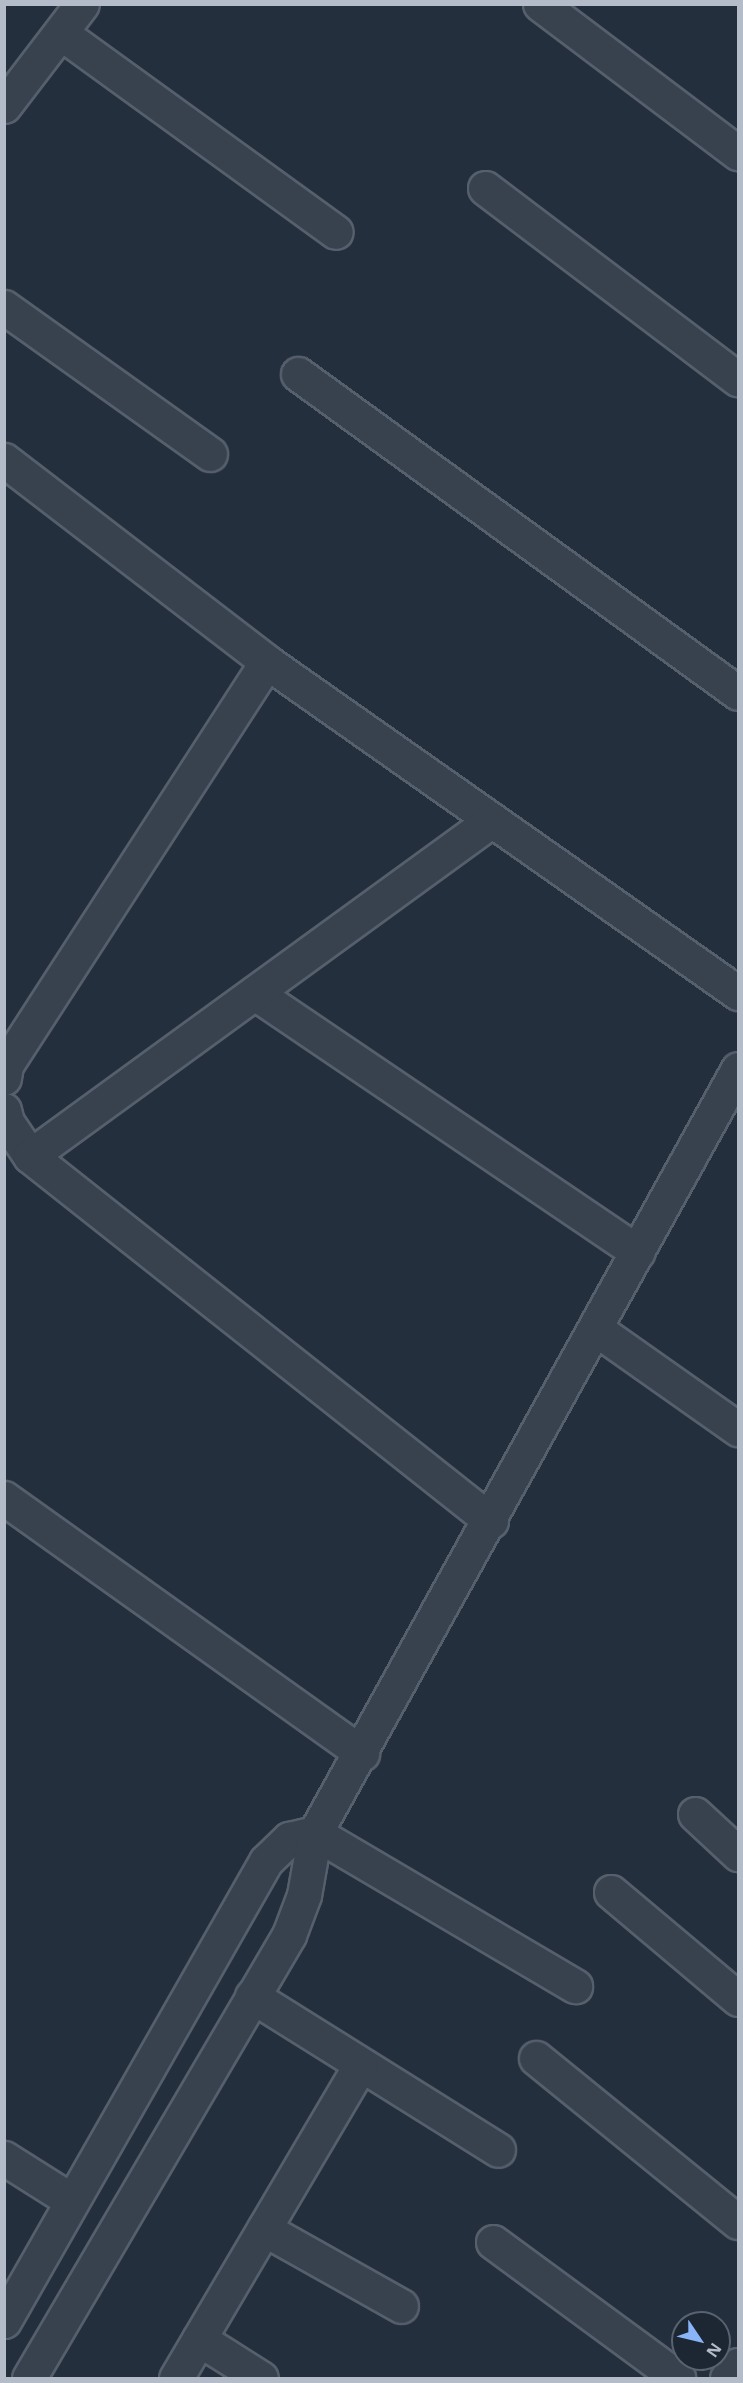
<!DOCTYPE html>
<style>
body{margin:0}
#map{position:relative;width:743px;height:2383px;overflow:hidden;background:#242f3e;font-family:"Noto Sans",sans-serif}
div>[style]{position:absolute}
[style*='--x']{left:calc(var(--x)*1px);top:calc(var(--y)*1px);width:calc(var(--w)*1px);rotate:calc(var(--a)*1deg)}
.roads{filter:drop-shadow(2px 0 #565f6c) drop-shadow(-2px 0 #565f6c) drop-shadow(0 2px #565f6c) drop-shadow(0 -2px #565f6c)}
.minor>*{height:33px;margin:-16.5px;padding:0 16.5px;transform-origin:16.5px;border-radius:16.5px;background:#38414e}
span{translate:-50% -50%;white-space:nowrap;text-align:center;line-height:1.15;-webkit-text-stroke:5px #1d2633;paint-order:stroke}
.frame{position:absolute;inset:0;border:6px solid #b4bcc9;pointer-events:none}
.north{position:absolute;left:671px;top:2311px;width:60px;height:60px;box-sizing:border-box;background:#1d2633;border:2px solid #59626f;border-radius:50%;rotate:125deg;font-size:16px;font-weight:700;line-height:24px;text-align:center;color:#b4bcc9}
.north::after{content:'';display:block;margin:auto;width:21px;height:27px;background:#8ab4f8;clip-path:polygon(50% 0,100% 100%,50% 72%,0 100%)}
</style>
<div id="map">
<div class="roads">
<div class="minor">
<div style="--x:540;--y:4;--w:248;--a:37"></div>
<div style="--x:61;--y:33;--w:339;--a:35.9"></div>
<div style="--x:4;--y:106;--w:128;--a:-52.6"></div>
<div style="--x:485;--y:188;--w:317;--a:37.1"></div>
<div style="--x:4;--y:307;--w:253;--a:35.5"></div>
<div style="--x:298;--y:374;--w:543;--a:35.94"></div>
<div style="--x:4;--y:460;--w:332;--a:37.5"></div>
<div style="--x:267;--y:662;--w:576;--a:35.1"></div>
<div style="--x:255;--y:993;--w:462;--a:34.1"></div>
<div style="--x:4;--y:1078;--w:13;--a:-81"></div>
<div style="--x:6;--y:1065;--w:480;--a:-57.1"></div>
<div style="--x:4;--y:1110;--w:12;--a:76"></div>
<div style="--x:7;--y:1122;--w:41;--a:55.9"></div>
<div style="--x:30;--y:1156;--w:588;--a:38.37"></div>
<div style="--x:30;--y:1156;--w:571;--a:-36.03"></div>
<div style="--x:596;--y:1329;--w:174;--a:35.2"></div>
<div style="--x:4;--y:1498;--w:440;--a:35.5"></div>
<div style="--x:695;--y:1814;--w:59;--a:42.9"></div>
<div style="--x:611;--y:1892;--w:166;--a:40.1"></div>
<div style="--x:252;--y:1996;--w:290;--a:32"></div>
<div style="--x:536;--y:2058;--w:260;--a:39.1"></div>
<div style="--x:4;--y:2158;--w:80;--a:32.3"></div>
<div style="--x:264;--y:2229;--w:157;--a:29.3"></div>
<div style="--x:493;--y:2242;--w:230;--a:36.3"></div>
<div style="--x:4;--y:2321;--w:529;--a:-60.34"></div>
<div style="--x:266;--y:1861;--w:32;--a:-44"></div>
<div style="--x:289;--y:1839;--w:27;--a:-13"></div>
<div style="--x:315;--y:1833;--w:302;--a:30.5"></div>
<div style="--x:199;--y:2339;--w:73;--a:32.2"></div>
<div style="--x:29;--y:2378;--w:514;--a:-59.59"></div>
<div style="--x:289;--y:1935;--w:43;--a:-69.4"></div>
<div style="--x:304;--y:1895;--w:63;--a:-79.9"></div>
<div style="--x:315;--y:1833;--w:873;--a:-61.03"></div>
<div style="--x:176;--y:2378;--w:362;--a:-59.5"></div>
<div style="--x:727;--y:2378;--w:17;--a:-50"></div>
</div>
</div>
<div class="frame"></div>
<div class="north">N</div>
</div>
